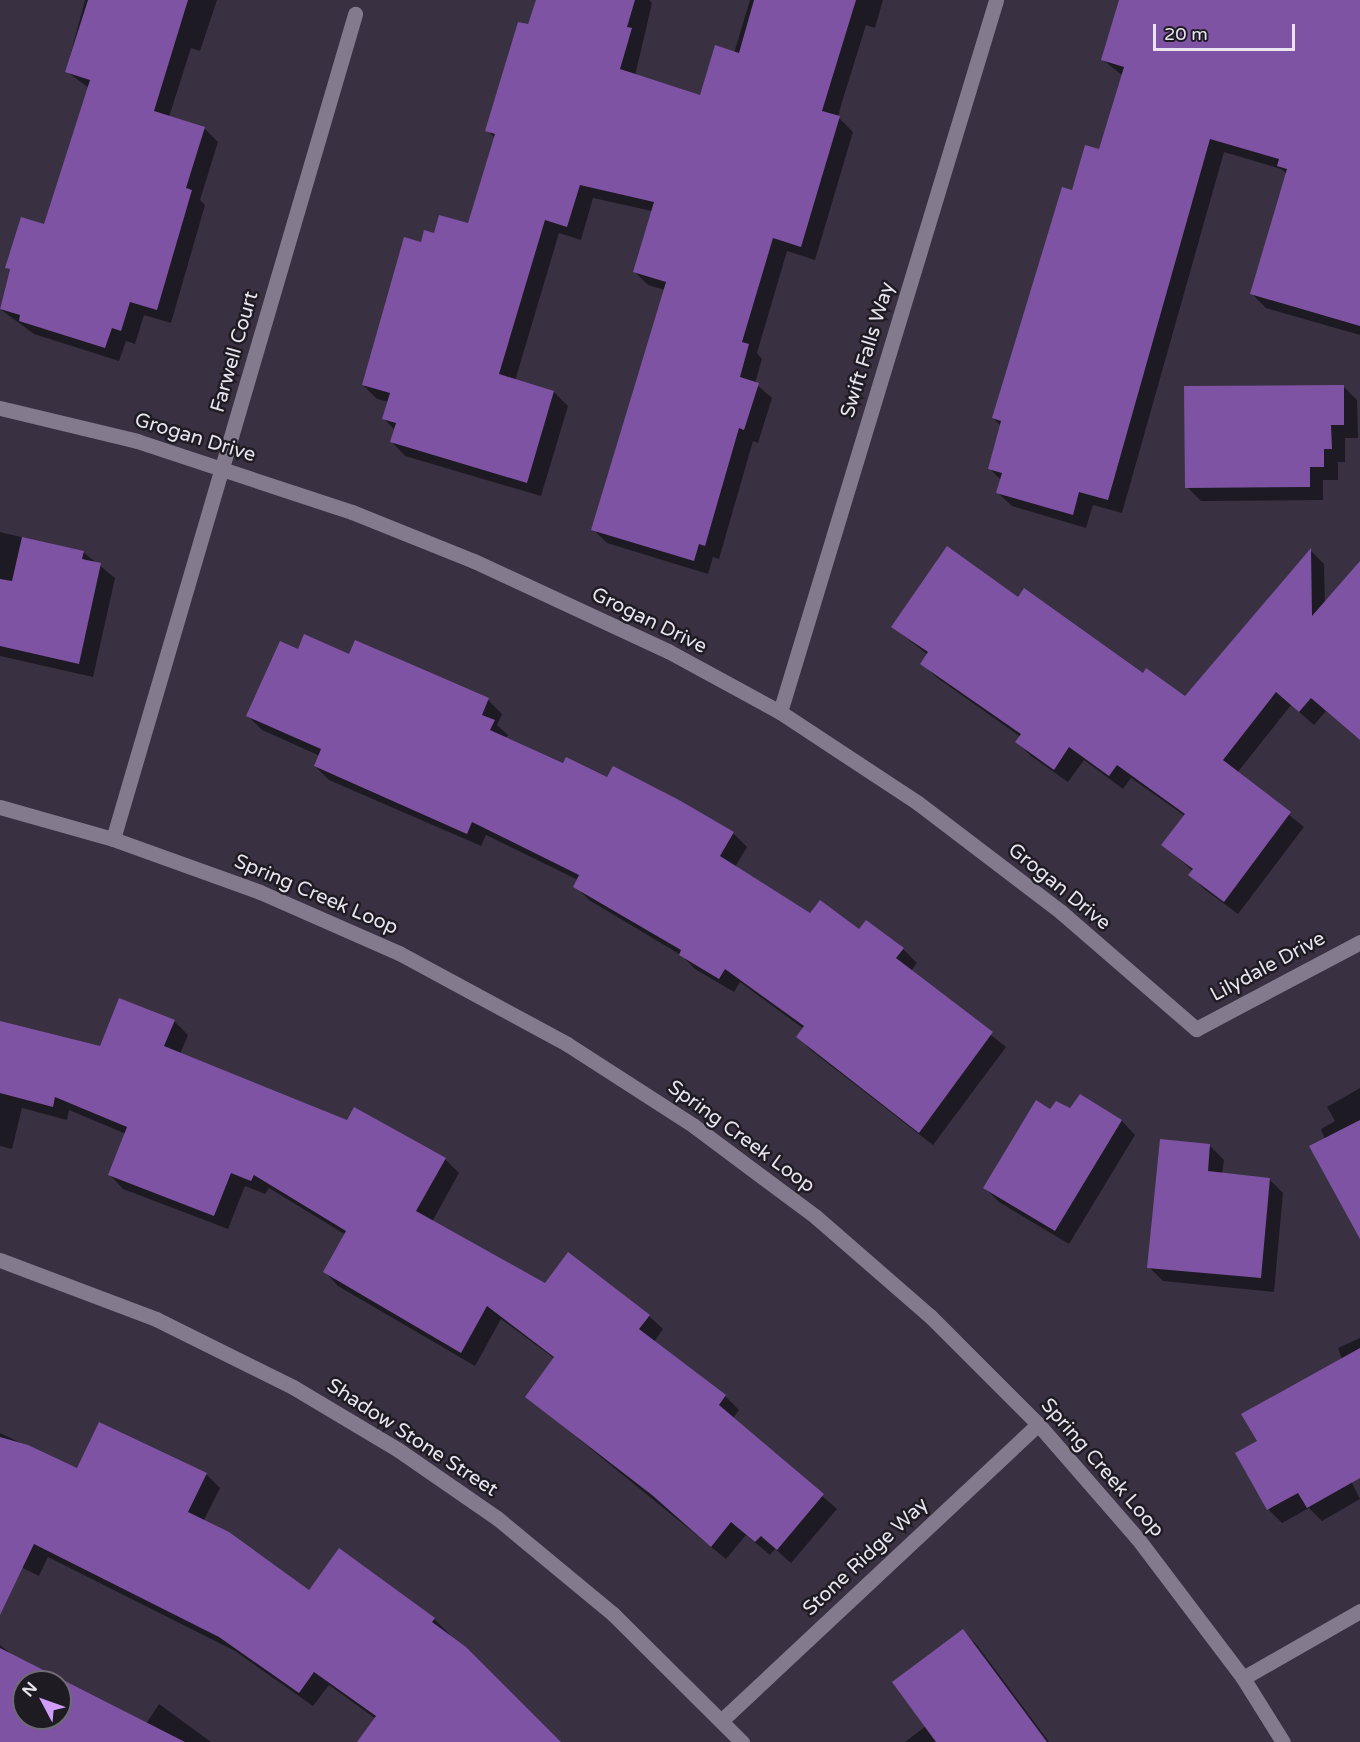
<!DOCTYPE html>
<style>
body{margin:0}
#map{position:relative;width:1360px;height:1742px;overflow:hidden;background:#393142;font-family:"Varela Round",sans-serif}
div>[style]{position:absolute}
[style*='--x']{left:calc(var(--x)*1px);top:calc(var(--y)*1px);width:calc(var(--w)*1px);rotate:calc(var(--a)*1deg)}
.shadow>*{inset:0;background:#0007}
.building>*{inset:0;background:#7e53a3}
.street>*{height:15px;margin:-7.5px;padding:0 7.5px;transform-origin:7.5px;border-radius:7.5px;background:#837a8d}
.secondary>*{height:15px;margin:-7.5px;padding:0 7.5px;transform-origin:7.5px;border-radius:7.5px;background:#837a8d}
span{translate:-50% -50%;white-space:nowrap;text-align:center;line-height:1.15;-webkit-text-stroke:5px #1e1b22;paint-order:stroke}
.street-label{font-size:20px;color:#e9e4ef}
.north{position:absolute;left:12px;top:1670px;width:60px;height:60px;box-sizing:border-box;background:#1e1b22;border:2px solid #6f6b74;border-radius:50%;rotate:311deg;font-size:16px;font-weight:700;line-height:24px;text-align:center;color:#e9e4ef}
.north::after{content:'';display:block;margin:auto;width:21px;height:27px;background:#d09dff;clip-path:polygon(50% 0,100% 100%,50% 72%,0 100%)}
.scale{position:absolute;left:1153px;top:24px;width:142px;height:27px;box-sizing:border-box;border:3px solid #e9e4ef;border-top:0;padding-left:8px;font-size:18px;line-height:21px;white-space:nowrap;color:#e9e4ef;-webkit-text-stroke:4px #1e1b22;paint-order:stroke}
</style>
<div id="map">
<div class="shadow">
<div style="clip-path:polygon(85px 0,217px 0,200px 51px,191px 48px,169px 117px,204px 128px,218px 142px,200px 200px,205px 205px,171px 323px,144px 315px,135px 344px,126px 341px,119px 361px,34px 334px,0 309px,22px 219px,45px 226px,89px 88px,66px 71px)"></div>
<div style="clip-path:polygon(537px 0,649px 0,652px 3px,635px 76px,701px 97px,734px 53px,750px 0,883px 0,875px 28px,866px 25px,842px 102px,838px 117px,853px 132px,815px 260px,787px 251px,757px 353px,762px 359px,755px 383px,772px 398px,758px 443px,753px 441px,719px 559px,713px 557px,708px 574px,607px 543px,593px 529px,665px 290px,648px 285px,634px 271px,652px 211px,593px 198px,581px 240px,559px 233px,515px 381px,554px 392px,568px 406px,541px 496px,405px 456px,392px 442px,395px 430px,384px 419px,389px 402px,377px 399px,363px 385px,422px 244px,435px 235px,469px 225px,495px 138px,487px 130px)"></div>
<div style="clip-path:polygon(1121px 0,1360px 0,1360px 335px,1266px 308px,1252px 294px,1287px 174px,1281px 169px,1224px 152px,1122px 513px,1093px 505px,1086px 528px,1012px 506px,998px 493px,1001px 480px,989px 468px,1001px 426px,993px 418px,1073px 191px,1100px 150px,1123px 76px,1103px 60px)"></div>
<div style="clip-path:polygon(1343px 386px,1357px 400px,1358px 438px,1345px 438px,1345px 462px,1338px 462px,1338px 480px,1323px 480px,1323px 500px,1201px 501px,1187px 487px)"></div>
<div style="clip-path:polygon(0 532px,83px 552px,115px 578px,93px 677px,0 656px)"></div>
<div style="clip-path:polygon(1311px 551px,1324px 564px,1325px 604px,1360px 566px,1360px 740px,1326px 711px,1314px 725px,1291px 705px,1237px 773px,1304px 827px,1238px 914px,1204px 889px,1190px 875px,1193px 871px,1163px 845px,1185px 816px,1131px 778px,1123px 789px,1084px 760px,1068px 782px,1031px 756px,1017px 742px,1021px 737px,936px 677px,922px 663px,928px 655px,893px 627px,1019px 599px,1185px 698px)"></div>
<div style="clip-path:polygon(298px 651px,350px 656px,488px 700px,502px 714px,497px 725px,508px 735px,506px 739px,733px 833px,747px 847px,735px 867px,811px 915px,903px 949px,917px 963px,911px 971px,1006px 1047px,933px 1145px,812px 1051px,798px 1037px,804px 1029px,740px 982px,734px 992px,695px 969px,681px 955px,589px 900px,575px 886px,578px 880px,486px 835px,481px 846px,329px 780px,315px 766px,320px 756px,262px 730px,248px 716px)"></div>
<div style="clip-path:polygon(174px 1021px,188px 1035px,180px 1054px,347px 1122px,355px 1109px,445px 1159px,459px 1173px,432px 1222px,545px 1285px,649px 1316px,663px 1329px,654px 1342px,725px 1396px,739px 1410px,733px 1418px,837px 1509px,791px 1563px,775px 1549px,770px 1555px,746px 1535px,726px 1559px,527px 1397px,555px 1359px,501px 1319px,475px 1366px,338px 1286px,325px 1272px,346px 1235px,269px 1188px,265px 1194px,245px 1186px,228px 1229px,123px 1189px,110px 1175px,126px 1134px,69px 1110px,67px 1120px,22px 1108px,12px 1149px,0 1146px,0 1023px,100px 1048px)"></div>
<div style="clip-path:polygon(1360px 1088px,1360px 1235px,1321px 1129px,1335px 1121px,1327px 1107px)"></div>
<div style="clip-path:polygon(1071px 1110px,1122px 1121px,1135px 1135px,1069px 1244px,999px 1202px,985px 1188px,1051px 1111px)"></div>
<div style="clip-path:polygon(1210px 1146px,1224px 1160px,1222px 1174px,1269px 1179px,1283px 1193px,1274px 1292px,1163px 1281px,1149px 1267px)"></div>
<div style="clip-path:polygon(1360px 1338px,1360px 1475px,1350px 1479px,1360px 1499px,1322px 1521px,1309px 1508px,1282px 1523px,1268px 1509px,1237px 1454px,1259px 1442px,1342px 1359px,1338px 1348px)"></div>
<div style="clip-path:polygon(0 1433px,77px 1470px,206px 1474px,220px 1488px,203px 1522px,309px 1592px,434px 1619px,559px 1742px,408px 1742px,329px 1685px,313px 1706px,235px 1651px,48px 1557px,39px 1576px,1px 1557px)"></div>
<div style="clip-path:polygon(963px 1631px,977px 1645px,1049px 1742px,905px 1742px,926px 1726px)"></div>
<div style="clip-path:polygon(evenodd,0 1645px,16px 1658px,146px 1724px,159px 1704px,211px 1742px,0 1742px,0 1645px,24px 1682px,60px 1682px,60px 1718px,24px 1718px,24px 1682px)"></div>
</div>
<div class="building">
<div style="clip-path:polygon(88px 0,188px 0,154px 111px,205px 127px,186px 188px,192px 190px,157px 310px,130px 302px,121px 331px,112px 328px,105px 348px,19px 321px,20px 315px,0 309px,10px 269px,5px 268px,21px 217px,44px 224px,90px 80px,65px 72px)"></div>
<div style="clip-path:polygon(536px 0,635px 0,627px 27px,632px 28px,620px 69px,700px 95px,715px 45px,739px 53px,754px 0,856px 0,822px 111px,840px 116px,801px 247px,773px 238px,742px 342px,749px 344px,740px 377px,759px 383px,744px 430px,739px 428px,705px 546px,699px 544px,694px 561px,591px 530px,666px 282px,633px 272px,654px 202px,580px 185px,567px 227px,545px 220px,499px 374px,554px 391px,527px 483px,390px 442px,396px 423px,382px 419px,390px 393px,362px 385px,404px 237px,421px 242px,424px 230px,434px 233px,439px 215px,468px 223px,495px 134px,485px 131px,518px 22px,528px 24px)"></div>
<div style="clip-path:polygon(1119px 0,1360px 0,1360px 326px,1250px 294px,1287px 169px,1277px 166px,1279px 159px,1210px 139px,1108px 500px,1079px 492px,1073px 515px,996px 493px,1002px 473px,988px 469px,1001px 421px,992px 418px,1062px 187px,1072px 190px,1085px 145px,1099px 149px,1124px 67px,1101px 60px)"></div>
<div style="clip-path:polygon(1344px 385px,1344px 425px,1331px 425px,1332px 449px,1324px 449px,1324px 467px,1310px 467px,1310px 487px,1185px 488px,1184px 386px)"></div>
<div style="clip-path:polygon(22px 537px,84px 551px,82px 559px,101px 563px,79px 664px,0 646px,0 579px,12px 581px)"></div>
<div style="clip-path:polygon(947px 546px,1018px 597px,1024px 588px,1143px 673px,1146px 668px,1185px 696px,1311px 548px,1312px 616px,1360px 561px,1360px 740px,1311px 698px,1299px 712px,1276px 692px,1223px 760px,1291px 812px,1224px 902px,1188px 875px,1193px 869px,1161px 845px,1185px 814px,1117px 765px,1109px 776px,1069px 747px,1054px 770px,1015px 742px,1021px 734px,920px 664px,928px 652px,891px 627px)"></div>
<div style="clip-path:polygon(304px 634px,349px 654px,355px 640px,443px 678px,489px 698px,482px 715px,495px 720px,490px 730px,563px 763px,566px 757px,607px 777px,613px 766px,679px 800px,734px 832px,720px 856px,810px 913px,820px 900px,859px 929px,866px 920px,904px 948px,896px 958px,993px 1032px,919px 1133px,796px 1037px,804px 1026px,725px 969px,719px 979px,679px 955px,681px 950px,573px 887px,579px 875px,472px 822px,467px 834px,314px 766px,321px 749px,246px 716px,280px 641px,298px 649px)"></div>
<div style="clip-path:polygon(119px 998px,175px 1020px,164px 1046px,347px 1120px,354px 1107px,446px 1158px,416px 1211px,545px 1283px,568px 1252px,650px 1315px,639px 1329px,726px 1395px,719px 1405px,824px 1494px,777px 1550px,761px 1536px,755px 1542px,731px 1522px,711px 1547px,652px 1495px,525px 1397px,554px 1357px,487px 1306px,461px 1353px,323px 1272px,346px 1231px,254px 1175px,251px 1181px,231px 1173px,214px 1216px,108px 1175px,127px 1127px,55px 1097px,53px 1107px,0 1093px,0 1021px,100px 1046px)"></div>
<div style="clip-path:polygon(1080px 1094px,1122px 1120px,1055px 1231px,983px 1188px,1036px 1100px,1050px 1109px,1056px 1101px,1070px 1108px)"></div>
<div style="clip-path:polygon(1360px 1120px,1360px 1239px,1309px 1146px)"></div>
<div style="clip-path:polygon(1160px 1139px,1210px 1144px,1208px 1171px,1270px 1178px,1261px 1278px,1147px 1268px)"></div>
<div style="clip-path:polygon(1360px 1348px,1360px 1478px,1307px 1508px,1298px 1493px,1267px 1510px,1235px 1453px,1257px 1441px,1241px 1414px)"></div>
<div style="clip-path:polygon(99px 1422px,207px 1473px,188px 1512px,229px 1532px,309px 1590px,339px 1548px,435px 1618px,432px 1622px,466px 1647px,561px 1742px,357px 1742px,376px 1716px,314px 1672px,299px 1693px,219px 1637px,34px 1544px,0 1615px,0 1437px,28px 1445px,77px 1468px)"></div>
<div style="clip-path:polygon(963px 1629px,1047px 1742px,936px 1742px,892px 1682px)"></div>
<div style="clip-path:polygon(evenodd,0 1648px,185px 1742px,0 1742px,0 1648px,24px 1682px,60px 1682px,60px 1718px,24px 1718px,24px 1682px)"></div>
</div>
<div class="street">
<div style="--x:0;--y:408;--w:141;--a:13.5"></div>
<div style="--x:137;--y:441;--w:226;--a:18.3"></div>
<div style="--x:352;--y:512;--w:131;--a:21.9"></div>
<div style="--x:474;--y:561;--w:214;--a:24.9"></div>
<div style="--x:668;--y:651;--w:128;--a:28.6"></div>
<div style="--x:780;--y:712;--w:165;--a:33.4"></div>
<div style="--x:918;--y:803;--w:180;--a:37.3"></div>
<div style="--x:1061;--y:912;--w:179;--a:40.9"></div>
<div style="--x:1196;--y:1029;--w:186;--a:-27.9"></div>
<div style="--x:780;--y:712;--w:744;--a:-73.12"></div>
<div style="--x:113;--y:839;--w:860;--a:-73.65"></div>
<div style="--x:0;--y:1260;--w:167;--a:20.7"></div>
<div style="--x:156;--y:1319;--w:153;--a:26.4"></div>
<div style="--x:293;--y:1387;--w:121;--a:30.8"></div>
<div style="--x:397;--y:1449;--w:121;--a:34.6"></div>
<div style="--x:497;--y:1518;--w:151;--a:39.6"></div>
<div style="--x:613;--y:1614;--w:182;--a:44.8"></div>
<div style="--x:1243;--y:1678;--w:135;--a:-29.8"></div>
<div style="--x:722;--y:1720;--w:433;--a:-43.1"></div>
</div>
<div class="secondary">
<div style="--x:0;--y:807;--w:117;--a:15.8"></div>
<div style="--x:113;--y:839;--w:156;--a:19.8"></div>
<div style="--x:260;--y:892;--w:152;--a:23.7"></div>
<div style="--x:399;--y:953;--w:191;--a:28.4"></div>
<div style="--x:567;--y:1044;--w:151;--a:32.8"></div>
<div style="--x:694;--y:1126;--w:152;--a:36.7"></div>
<div style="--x:816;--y:1217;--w:151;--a:41"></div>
<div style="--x:930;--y:1316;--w:153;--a:45"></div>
<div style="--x:1038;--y:1424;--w:152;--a:49"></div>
<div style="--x:1138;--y:1539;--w:174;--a:52.9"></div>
<div style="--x:1243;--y:1678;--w:75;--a:58"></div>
</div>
<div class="street-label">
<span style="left:868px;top:350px;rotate:-73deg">Swift Falls Way</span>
<span style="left:235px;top:352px;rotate:-74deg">Farwell Court</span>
<span style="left:195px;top:438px;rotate:17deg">Grogan Drive</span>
<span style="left:649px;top:621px;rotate:26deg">Grogan Drive</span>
<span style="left:1059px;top:887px;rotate:39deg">Grogan Drive</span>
<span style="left:316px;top:895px;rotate:23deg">Spring Creek Loop</span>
<span style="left:1268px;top:967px;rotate:-28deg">Lilydale Drive</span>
<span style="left:741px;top:1137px;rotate:36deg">Spring Creek Loop</span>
<span style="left:412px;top:1438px;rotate:33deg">Shadow Stone Street</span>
<span style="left:1102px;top:1468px;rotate:49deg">Spring Creek Loop</span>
<span style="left:866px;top:1557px;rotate:-43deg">Stone Ridge Way</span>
</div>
<div class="north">N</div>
<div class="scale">20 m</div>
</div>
